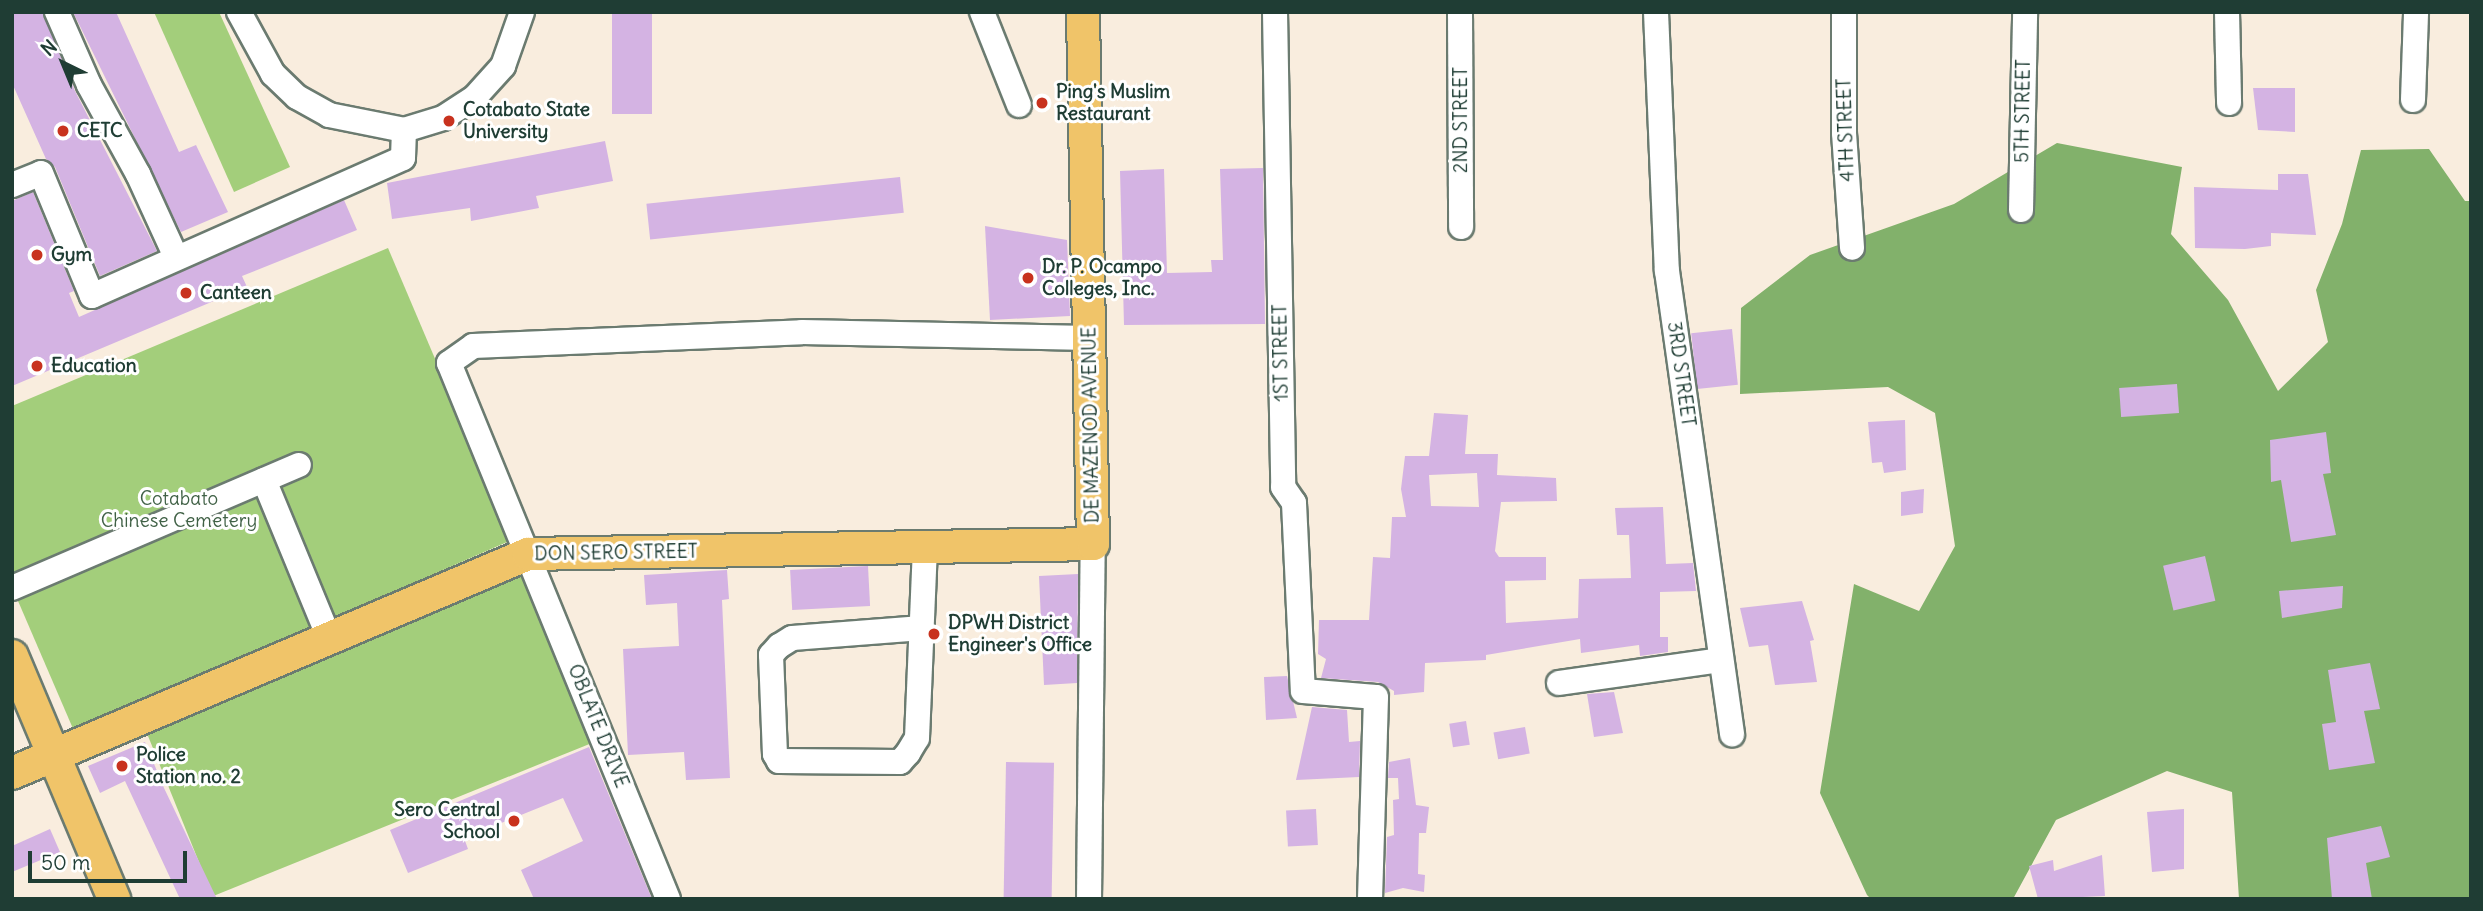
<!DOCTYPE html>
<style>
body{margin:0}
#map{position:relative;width:2483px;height:911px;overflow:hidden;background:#f9edde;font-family:Delius,sans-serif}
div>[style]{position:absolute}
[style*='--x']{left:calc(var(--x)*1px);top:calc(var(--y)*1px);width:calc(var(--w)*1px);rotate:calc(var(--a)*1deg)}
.green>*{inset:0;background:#a3ce7b;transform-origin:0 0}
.forest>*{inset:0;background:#82b16b}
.building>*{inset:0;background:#d4b3e3;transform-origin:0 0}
.roads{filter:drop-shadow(2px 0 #6b7b70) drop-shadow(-2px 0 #6b7b70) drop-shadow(0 2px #6b7b70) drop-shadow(0 -2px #6b7b70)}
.minor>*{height:24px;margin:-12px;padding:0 12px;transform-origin:12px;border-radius:12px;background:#fff}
.major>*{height:32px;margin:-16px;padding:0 16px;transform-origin:16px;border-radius:16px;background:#f0c469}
.dots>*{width:19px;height:19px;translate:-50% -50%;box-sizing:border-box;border:4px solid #fff;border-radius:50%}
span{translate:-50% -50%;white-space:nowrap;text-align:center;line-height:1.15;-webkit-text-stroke:6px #fff;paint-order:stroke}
.poi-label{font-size:19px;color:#1f3d34;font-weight:700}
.left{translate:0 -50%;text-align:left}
.right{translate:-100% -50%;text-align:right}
.street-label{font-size:19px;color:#1f3d34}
.park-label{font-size:19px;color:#406146}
.frame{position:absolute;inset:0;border:14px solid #1f3d34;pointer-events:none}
.north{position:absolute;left:28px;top:28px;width:70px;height:70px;-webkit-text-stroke:5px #fff;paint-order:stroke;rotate:317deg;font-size:19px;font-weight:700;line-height:28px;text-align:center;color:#1f3d34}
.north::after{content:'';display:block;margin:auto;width:24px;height:32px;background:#1f3d34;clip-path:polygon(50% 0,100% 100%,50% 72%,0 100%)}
.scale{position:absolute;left:28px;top:851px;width:159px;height:32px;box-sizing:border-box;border:4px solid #1f3d34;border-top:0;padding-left:9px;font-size:21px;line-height:24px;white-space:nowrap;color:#1f3d34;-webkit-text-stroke:5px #fff;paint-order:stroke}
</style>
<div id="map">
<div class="green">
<div style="clip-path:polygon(154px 12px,219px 12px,290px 167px,234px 192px)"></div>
<div style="clip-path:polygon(388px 248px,512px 540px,74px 731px,12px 587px,12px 406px)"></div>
<div style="left:526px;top:569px;width:186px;height:413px;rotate:68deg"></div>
</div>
<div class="forest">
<div style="clip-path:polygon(2057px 143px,2182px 167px,2171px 234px,2228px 300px,2278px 391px,2328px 342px,2316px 290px,2342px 224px,2361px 150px,2429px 149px,2465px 201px,2471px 201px,2471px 899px,2239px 899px,2232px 792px,2167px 771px,2056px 820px,2013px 899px,1871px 899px,1867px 895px,1820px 793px,1854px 584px,1919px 611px,1955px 546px,1935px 413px,1888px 387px,1740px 394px,1741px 308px,1810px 255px,1954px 204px)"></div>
</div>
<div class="building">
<div style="clip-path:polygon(12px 12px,42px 12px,75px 91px,157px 251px,100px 276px,55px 167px,46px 159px,12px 83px)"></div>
<div style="clip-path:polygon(73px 12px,116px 12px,179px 152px,196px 145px,228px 212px,181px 232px)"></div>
<div style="left:612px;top:12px;width:40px;height:102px"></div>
<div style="clip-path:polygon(2253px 88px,2295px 88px,2295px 132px,2258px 130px)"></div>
<div style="clip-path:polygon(605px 141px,613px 181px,536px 196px,539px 208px,471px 221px,470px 208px,392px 219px,387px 183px)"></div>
<div style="clip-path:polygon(1263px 168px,1265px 324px,1124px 325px,1120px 171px,1164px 169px,1167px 273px,1212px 272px,1211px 260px,1223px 260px,1220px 169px)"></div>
<div style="clip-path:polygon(2278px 174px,2308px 174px,2316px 235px,2271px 233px,2271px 246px,2245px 249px,2195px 248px,2194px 187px,2278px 190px)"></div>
<div style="left:900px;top:177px;width:36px;height:255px;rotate:84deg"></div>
<div style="clip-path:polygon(33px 192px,74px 291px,69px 293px,79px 317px,344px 200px,357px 230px,242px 276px,247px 287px,12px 386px,12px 201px)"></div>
<div style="clip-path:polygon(985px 226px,1067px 240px,1070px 316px,990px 320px)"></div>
<div style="left:1732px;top:329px;width:56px;height:41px;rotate:84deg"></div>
<div style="left:2177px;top:384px;width:29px;height:58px;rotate:86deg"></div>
<div style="clip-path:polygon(evenodd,1434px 413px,1468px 415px,1465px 454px,1498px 454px,1497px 475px,1556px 478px,1557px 501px,1501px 502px,1495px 551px,1499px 557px,1546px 557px,1546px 580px,1505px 581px,1506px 623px,1578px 618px,1579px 579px,1631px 578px,1629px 535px,1617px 535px,1615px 508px,1663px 507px,1666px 564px,1693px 563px,1696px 591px,1660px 592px,1660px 637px,1668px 637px,1668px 652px,1640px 656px,1639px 645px,1581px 653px,1580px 639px,1486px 655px,1486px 660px,1425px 663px,1424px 692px,1394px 695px,1394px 691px,1378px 682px,1321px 678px,1326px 659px,1318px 654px,1319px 620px,1369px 620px,1373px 557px,1390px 558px,1392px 517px,1406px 517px,1401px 489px,1405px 456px,1429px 456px,1434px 413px,1477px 473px,1479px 507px,1431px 506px,1429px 475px,1477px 473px)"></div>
<div style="clip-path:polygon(1905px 420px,1906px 470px,1884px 473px,1882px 462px,1872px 463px,1868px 422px)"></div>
<div style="clip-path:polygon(2326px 432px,2331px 473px,2323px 474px,2336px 535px,2291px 542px,2281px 480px,2271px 482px,2270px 440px)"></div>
<div style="clip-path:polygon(1924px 489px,1923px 513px,1901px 516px,1901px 492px)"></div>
<div style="left:2205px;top:556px;width:46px;height:43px;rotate:77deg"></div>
<div style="left:868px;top:566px;width:40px;height:78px;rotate:87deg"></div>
<div style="clip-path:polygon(727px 570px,729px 599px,722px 600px,730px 778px,686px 780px,684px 752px,628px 755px,623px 649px,679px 646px,677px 603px,646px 605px,644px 575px)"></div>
<div style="clip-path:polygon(1078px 574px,1077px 683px,1044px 685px,1039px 576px)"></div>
<div style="clip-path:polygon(2343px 586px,2342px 608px,2282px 618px,2279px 591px)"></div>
<div style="clip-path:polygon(1802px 601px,1814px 640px,1810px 641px,1817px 682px,1775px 685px,1768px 645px,1749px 647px,1740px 608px)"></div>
<div style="clip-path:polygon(2370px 663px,2380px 709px,2364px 711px,2375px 763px,2329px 770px,2322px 724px,2336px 722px,2328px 670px)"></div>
<div style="clip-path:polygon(1287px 676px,1297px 718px,1266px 720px,1264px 677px)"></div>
<div style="clip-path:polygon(1614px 692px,1623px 733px,1594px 737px,1587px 694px)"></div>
<div style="clip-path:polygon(1312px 707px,1347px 710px,1349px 742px,1360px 741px,1359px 777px,1296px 780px)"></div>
<div style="left:1466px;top:721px;width:24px;height:17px;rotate:81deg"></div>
<div style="left:1525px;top:727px;width:27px;height:32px;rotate:80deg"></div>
<div style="clip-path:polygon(145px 742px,164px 788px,217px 899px,180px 899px,125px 781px,100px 793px,88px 766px)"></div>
<div style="clip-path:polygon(589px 747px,652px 899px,534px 899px,521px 870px,583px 841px,563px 798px,464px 838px,468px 849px,408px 873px,390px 830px)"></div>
<div style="clip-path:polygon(1410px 758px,1416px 805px,1429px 807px,1426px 833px,1419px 833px,1418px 874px,1425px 875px,1424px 892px,1403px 888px,1385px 893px,1387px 837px,1394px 835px,1393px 800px,1399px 799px,1398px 778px,1388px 778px,1389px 762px)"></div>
<div style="left:1006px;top:762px;width:48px;height:135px;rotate:1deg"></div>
<div style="left:1316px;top:809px;width:36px;height:30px;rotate:87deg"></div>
<div style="clip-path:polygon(2184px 809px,2184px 869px,2152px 872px,2147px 812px)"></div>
<div style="clip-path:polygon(2381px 826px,2390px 857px,2366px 863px,2372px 899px,2332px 899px,2327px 838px)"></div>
<div style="clip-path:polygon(50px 829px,60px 852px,12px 872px,12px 846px)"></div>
<div style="clip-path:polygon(2102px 855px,2105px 896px,2038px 899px,2029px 866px,2053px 860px,2054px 871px)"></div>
</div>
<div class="roads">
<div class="minor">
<div style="--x:57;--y:12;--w:80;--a:66.3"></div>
<div style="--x:89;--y:85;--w:102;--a:61.2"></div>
<div style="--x:138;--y:174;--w:91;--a:65.4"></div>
<div style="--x:239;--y:12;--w:71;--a:61.3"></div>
<div style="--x:273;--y:74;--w:33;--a:44"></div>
<div style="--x:297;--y:97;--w:37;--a:29"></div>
<div style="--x:329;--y:115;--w:76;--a:11.3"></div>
<div style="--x:404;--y:130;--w:41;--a:-17.1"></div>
<div style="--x:443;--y:118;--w:38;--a:-33"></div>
<div style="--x:475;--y:97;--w:42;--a:-47.9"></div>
<div style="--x:503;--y:66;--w:57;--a:-70.6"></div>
<div style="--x:982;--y:12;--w:100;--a:68.3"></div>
<div style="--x:1275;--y:12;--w:475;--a:89"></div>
<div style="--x:1283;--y:487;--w:19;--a:55"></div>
<div style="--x:1294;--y:503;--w:188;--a:87.3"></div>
<div style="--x:1303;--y:691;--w:73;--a:4.7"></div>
<div style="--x:1376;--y:697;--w:202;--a:91.7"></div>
<div style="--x:1460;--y:12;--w:215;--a:89.7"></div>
<div style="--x:1656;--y:12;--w:259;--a:87.6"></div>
<div style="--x:1667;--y:271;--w:468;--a:82"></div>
<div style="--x:1844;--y:12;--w:121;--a:90"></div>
<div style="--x:1844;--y:133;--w:115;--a:86"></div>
<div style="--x:2227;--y:12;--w:91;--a:88.7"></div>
<div style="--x:2413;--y:100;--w:88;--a:-88"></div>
<div style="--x:12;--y:185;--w:31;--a:-22"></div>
<div style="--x:41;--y:173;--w:133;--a:67.5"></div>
<div style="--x:92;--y:296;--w:340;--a:-23.9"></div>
<div style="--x:403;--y:158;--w:28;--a:-88"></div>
<div style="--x:2021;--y:210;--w:198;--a:-88.8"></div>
<div style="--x:264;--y:480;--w:173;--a:67.6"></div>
<div style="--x:12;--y:588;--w:312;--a:-23.2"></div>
<div style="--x:922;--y:628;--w:130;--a:175.6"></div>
<div style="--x:792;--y:638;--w:15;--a:148"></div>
<div style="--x:779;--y:646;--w:12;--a:132"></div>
<div style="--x:771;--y:655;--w:99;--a:87.7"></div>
<div style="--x:775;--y:754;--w:8;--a:60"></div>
<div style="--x:779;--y:761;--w:121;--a:0.5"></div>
<div style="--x:900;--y:762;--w:12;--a:-48"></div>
<div style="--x:908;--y:753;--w:17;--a:-59"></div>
<div style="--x:917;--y:738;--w:191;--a:-87.6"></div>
<div style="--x:1559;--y:683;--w:163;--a:-8.1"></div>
<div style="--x:668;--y:899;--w:579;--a:-112.22"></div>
<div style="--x:449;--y:363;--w:29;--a:-35"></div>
<div style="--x:473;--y:346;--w:329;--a:-2.4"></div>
<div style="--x:802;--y:332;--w:287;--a:1.2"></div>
<div style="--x:1089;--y:899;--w:355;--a:-89.4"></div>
</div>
<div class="major">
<div style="--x:12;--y:656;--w:264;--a:67.2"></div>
<div style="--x:12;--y:773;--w:561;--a:-23"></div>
<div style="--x:528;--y:554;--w:565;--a:-1.01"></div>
<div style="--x:1093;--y:544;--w:532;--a:-91.08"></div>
</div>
</div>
<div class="dots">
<div style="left:1042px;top:103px;background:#c8321e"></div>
<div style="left:449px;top:121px;background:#c8321e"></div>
<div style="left:63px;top:131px;background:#c8321e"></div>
<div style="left:37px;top:255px;background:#c8321e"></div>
<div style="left:1028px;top:278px;background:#c8321e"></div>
<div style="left:186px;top:293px;background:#c8321e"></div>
<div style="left:37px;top:366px;background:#c8321e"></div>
<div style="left:934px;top:634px;background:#c8321e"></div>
<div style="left:122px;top:766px;background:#c8321e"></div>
<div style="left:514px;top:821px;background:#c8321e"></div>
</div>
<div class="poi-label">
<span class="left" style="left:1056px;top:103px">Ping's Muslim<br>Restaurant</span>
<span class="left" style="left:463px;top:121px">Cotabato State<br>University</span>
<span class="left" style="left:77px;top:131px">CETC</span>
<span class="left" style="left:51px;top:255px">Gym</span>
<span class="left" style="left:1042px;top:278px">Dr. P. Ocampo<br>Colleges, Inc.</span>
<span class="left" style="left:200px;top:293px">Canteen</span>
<span class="left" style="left:51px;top:366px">Education</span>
<span class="left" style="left:948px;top:634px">DPWH District<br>Engineer's Office</span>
<span class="left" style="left:136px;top:766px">Police<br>Station no. 2</span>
<span class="right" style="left:500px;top:821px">Sero Central<br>School</span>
</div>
<div class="street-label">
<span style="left:2023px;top:111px;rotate:-89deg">5TH STREET</span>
<span style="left:1461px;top:120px;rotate:-90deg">2ND STREET</span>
<span style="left:1846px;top:130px;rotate:-92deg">4TH STREET</span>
<span style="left:1281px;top:353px;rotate:-91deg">1ST STREET</span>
<span style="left:1681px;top:374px;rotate:82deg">3RD STREET</span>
<span style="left:1091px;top:425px;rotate:-91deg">DE MAZENOD AVENUE</span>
<span style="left:616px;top:553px;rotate:-1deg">DON SERO STREET</span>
<span style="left:598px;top:726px;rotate:68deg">OBLATE DRIVE</span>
</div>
<div class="park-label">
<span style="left:179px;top:510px">Cotabato<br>Chinese Cemetery</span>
</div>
<div class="frame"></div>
<div class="north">N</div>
<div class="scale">50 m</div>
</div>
